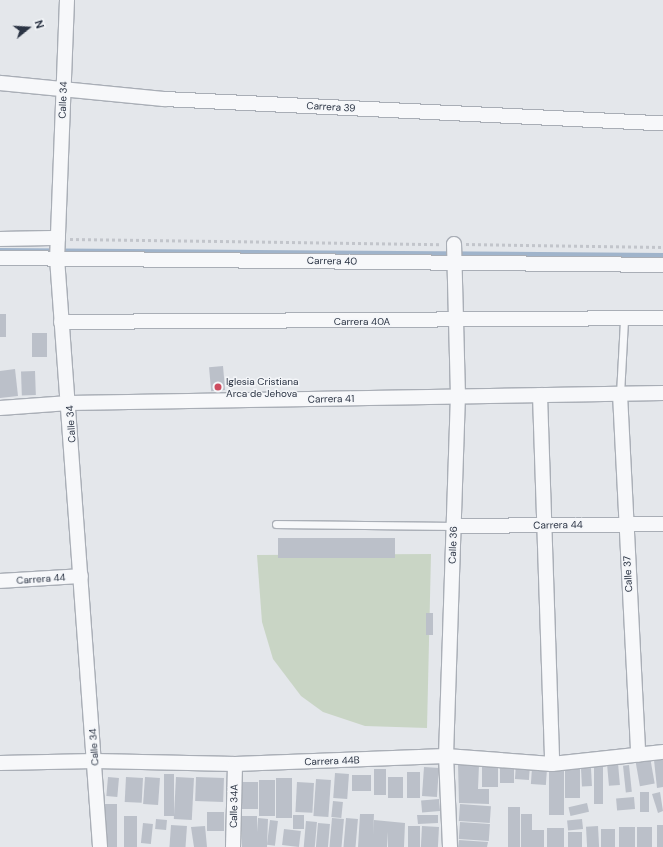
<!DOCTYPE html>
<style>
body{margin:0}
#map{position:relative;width:663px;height:847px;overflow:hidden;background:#e4e7eb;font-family:"DM Sans",sans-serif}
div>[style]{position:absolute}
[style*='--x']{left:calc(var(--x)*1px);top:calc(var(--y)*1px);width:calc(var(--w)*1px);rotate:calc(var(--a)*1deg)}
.green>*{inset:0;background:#c9d5c5}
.stream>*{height:4.5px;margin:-2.25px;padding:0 2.25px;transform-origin:2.25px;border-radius:2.25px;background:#a0b4cb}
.building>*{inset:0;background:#bbc0c9;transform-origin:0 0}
.path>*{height:2.5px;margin-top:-1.25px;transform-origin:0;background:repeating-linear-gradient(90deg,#c2c5cb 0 3px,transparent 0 6px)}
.roads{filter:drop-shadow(1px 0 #a9aeb6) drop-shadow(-1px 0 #a9aeb6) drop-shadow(0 1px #a9aeb6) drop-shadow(0 -1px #a9aeb6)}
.lane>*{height:7px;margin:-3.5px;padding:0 3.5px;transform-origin:3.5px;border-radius:3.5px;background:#f7f8fa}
.street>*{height:14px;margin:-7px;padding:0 7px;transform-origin:7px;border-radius:7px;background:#f7f8fa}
.dots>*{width:11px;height:11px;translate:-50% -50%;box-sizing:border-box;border:2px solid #f4f6f9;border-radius:50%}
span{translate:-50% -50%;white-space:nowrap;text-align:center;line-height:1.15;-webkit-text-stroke:3px #f4f6f9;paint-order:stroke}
.street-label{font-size:10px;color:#2b3444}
.poi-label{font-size:10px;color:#2b3444}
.left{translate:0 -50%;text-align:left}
.north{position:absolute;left:8px;top:8px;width:40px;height:40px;-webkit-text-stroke:3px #f4f6f9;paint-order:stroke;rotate:72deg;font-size:11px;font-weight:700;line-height:16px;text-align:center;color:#2b3444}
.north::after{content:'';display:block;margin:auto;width:14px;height:18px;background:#2b3444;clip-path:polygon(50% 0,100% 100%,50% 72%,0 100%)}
</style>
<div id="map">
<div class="green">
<div style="clip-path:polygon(431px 554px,427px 728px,365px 726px,323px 712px,301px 696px,273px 659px,262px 622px,257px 555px)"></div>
</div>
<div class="stream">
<div style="--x:0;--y:250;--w:663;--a:0.43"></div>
</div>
<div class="building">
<div style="left:6px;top:314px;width:23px;height:6px;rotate:90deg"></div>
<div style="left:32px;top:333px;width:15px;height:24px"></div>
<div style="left:223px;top:366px;width:24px;height:14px;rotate:85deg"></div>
<div style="clip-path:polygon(15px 369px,18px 396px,0 398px,0 371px)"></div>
<div style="left:35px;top:371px;width:24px;height:14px;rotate:88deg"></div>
<div style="left:278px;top:538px;width:117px;height:20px"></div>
<div style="left:426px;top:613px;width:7px;height:22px"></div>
<div style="left:650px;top:757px;width:27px;height:15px;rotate:80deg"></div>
<div style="clip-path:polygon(663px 758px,663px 787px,657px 788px,654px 760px)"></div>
<div style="left:618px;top:763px;width:22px;height:11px;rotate:85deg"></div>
<div style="clip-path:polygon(458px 764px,479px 765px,478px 789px,489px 789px,489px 804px,459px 803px)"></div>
<div style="left:516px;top:764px;width:14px;height:15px;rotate:4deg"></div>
<div style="left:594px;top:765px;width:9px;height:39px"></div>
<div style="left:629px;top:765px;width:27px;height:6px;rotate:84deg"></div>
<div style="left:482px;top:766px;width:16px;height:21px"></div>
<div style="left:500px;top:766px;width:14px;height:17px"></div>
<div style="left:565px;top:766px;width:15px;height:32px"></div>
<div style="left:424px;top:767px;width:15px;height:29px;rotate:4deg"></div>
<div style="left:532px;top:768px;width:15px;height:16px;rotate:4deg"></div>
<div style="left:591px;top:768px;width:18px;height:10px;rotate:87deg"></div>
<div style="left:374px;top:769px;width:12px;height:26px"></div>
<div style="left:549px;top:769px;width:15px;height:46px"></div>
<div style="left:407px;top:772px;width:13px;height:26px"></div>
<div style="left:335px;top:773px;width:14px;height:25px;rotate:4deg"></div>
<div style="left:164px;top:774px;width:10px;height:42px"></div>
<div style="left:352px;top:775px;width:19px;height:16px"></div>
<div style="left:108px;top:777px;width:11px;height:19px;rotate:5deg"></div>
<div style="left:126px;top:777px;width:17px;height:25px;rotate:3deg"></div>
<div style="left:145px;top:777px;width:15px;height:27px;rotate:4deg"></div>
<div style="left:176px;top:777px;width:18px;height:42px;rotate:3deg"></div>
<div style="left:196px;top:777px;width:28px;height:24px;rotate:2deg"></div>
<div style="left:388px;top:777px;width:15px;height:21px"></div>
<div style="left:276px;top:778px;width:16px;height:40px"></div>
<div style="left:316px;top:779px;width:15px;height:37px;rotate:4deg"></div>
<div style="left:259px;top:780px;width:16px;height:36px"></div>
<div style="left:241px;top:782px;width:17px;height:27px"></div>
<div style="left:297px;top:782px;width:17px;height:30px;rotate:3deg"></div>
<div style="left:640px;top:792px;width:9px;height:20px"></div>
<div style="clip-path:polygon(660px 792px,663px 811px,658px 813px,652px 794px)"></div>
<div style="left:634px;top:797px;width:12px;height:18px;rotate:85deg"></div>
<div style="left:439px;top:799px;width:12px;height:18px;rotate:85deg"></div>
<div style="left:333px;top:801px;width:10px;height:16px;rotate:6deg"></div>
<div style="left:587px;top:803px;width:9px;height:19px;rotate:77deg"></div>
<div style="left:105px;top:804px;width:12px;height:43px"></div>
<div style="left:460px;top:804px;width:31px;height:17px;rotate:4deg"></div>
<div style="left:508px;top:807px;width:12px;height:40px"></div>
<div style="left:224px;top:812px;width:19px;height:17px;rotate:90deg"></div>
<div style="clip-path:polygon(360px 814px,374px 814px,373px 835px,374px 820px,405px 823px,404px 847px,388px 847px,388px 832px,387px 847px,358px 847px)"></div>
<div style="left:521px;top:814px;width:11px;height:33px"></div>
<div style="left:293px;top:815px;width:11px;height:14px"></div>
<div style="clip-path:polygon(417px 815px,438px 815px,438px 823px,418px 824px)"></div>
<div style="left:124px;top:816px;width:13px;height:31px"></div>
<div style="clip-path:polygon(242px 816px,257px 816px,257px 832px,258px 818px,268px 819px,267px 847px,242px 847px)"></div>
<div style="left:332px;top:818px;width:12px;height:29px;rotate:5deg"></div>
<div style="left:346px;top:818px;width:12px;height:29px;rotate:5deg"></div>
<div style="left:156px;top:819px;width:11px;height:10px;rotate:5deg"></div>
<div style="left:582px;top:819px;width:10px;height:15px;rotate:84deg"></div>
<div style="left:270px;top:820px;width:8px;height:25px;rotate:7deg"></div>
<div style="left:306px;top:821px;width:11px;height:26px;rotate:5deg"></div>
<div style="left:460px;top:822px;width:30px;height:17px;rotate:4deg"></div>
<div style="left:143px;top:823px;width:10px;height:20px;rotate:6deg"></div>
<div style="left:318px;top:823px;width:12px;height:24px;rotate:5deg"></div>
<div style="left:171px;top:825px;width:16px;height:22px;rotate:4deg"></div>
<div style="left:657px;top:825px;width:6px;height:22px"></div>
<div style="clip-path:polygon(205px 826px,207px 847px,194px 847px,191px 827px)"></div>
<div style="left:408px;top:826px;width:12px;height:21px"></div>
<div style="left:422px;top:826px;width:17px;height:21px;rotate:3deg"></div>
<div style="left:598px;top:826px;width:21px;height:12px;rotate:87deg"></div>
<div style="left:619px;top:827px;width:16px;height:20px"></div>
<div style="left:637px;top:827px;width:15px;height:20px"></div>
<div style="left:547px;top:828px;width:17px;height:19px"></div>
<div style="left:284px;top:829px;width:17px;height:16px;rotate:7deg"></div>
<div style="left:601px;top:829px;width:14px;height:18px"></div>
<div style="left:532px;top:830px;width:12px;height:17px"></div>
<div style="left:568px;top:832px;width:14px;height:15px"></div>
<div style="clip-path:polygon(459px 840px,488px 842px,487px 847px,458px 847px)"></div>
</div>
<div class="path">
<div style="--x:70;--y:239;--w:371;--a:0.8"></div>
<div style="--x:466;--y:244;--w:197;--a:0.9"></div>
</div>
<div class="roads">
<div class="lane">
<div style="--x:620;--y:394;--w:75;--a:-86.9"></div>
<div style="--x:276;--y:524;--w:177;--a:0.6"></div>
</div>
<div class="street">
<div style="--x:67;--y:0;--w:258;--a:92.2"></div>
<div style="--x:57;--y:258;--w:591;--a:85.82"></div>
<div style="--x:0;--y:83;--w:165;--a:5.6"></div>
<div style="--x:164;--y:99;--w:500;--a:2.8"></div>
<div style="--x:0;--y:239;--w:58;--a:-1"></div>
<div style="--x:0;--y:258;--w:663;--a:0.6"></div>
<div style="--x:61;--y:322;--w:602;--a:-0.38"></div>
<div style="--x:620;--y:394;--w:361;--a:87.1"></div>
<div style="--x:540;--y:395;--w:369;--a:88.1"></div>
<div style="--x:0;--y:408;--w:69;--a:-4.1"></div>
<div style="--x:69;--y:403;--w:594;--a:-0.96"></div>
<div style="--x:453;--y:526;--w:210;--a:-0.5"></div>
<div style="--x:0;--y:581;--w:81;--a:-3.5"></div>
<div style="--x:0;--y:763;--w:95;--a:-1.2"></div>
<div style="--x:95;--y:761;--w:140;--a:1.2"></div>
<div style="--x:235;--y:764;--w:211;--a:-2.2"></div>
<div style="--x:446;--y:756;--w:106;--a:4.3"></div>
<div style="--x:552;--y:764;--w:112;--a:-6.2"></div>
<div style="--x:233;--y:847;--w:83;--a:-88.6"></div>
<div style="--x:450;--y:847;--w:91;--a:-92.5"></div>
<div style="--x:446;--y:756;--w:360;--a:-88.1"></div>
<div style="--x:458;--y:396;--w:152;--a:-91.5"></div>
</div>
</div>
<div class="dots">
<div style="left:218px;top:387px;background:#cd4c5f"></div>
</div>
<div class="street-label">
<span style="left:63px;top:100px;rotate:-88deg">Calle 34</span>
<span style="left:331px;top:107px;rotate:3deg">Carrera 39</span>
<span style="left:332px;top:261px;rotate:1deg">Carrera 40</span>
<span style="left:362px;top:322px">Carrera 40A</span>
<span style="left:331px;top:399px;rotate:-1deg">Carrera 41</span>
<span style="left:71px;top:424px;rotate:-94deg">Calle 34</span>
<span style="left:558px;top:525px;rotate:-1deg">Carrera 44</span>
<span style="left:453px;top:545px;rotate:-88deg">Calle 36</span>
<span style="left:628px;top:574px;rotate:-93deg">Calle 37</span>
<span style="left:41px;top:579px;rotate:-4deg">Carrera 44</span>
<span style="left:94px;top:747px;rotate:-94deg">Calle 34</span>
<span style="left:332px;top:761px;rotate:-2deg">Carrera 44B</span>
<span style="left:234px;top:806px;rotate:-89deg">Calle 34A</span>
</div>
<div class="poi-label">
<span class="left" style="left:226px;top:387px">Iglesia Cristiana<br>Arca de Jehova</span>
</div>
<div class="north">N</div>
</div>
